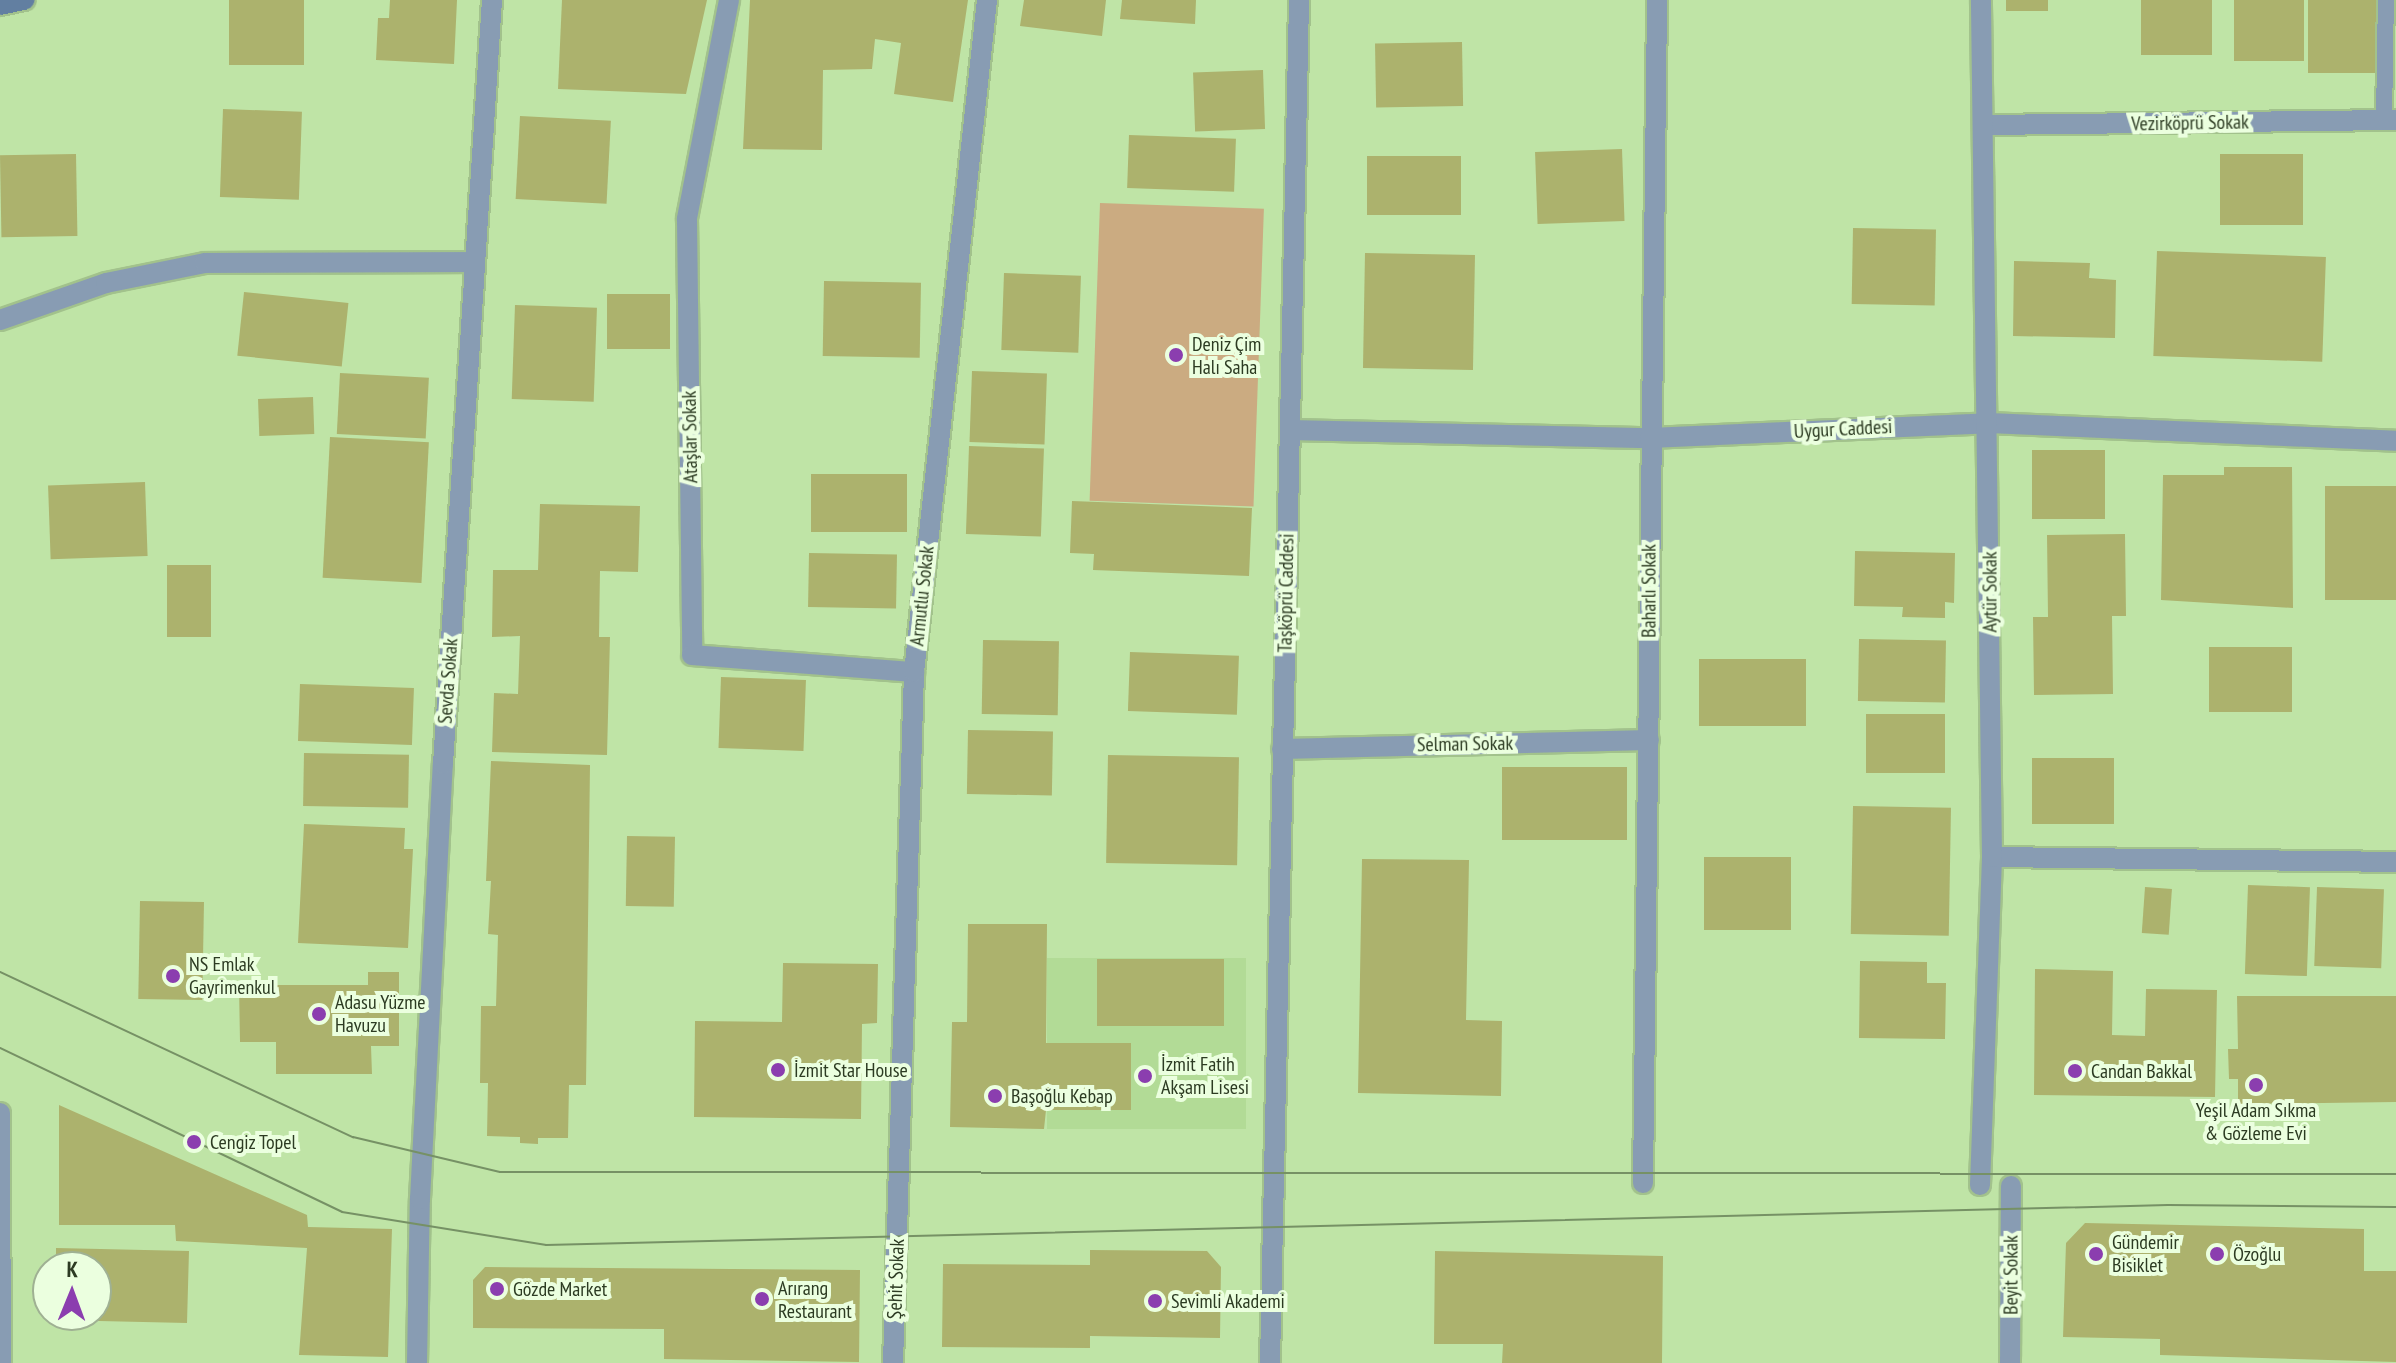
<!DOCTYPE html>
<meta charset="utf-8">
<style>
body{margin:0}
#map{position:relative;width:2396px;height:1363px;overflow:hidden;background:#bfe4a6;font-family:"PT Sans Narrow",sans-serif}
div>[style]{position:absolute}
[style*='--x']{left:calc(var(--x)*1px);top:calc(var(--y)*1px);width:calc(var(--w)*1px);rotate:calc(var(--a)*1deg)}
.built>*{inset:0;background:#b2db96;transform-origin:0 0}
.green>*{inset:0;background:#cbab81;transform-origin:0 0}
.building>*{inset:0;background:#acb26d;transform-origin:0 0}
.roads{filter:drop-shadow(2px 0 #a2c28c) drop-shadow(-2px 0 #a2c28c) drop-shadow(0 2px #a2c28c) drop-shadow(0 -2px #a2c28c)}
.lane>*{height:16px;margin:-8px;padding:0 8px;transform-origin:8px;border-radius:8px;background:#889cb3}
.street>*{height:20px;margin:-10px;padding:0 10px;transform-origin:10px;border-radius:10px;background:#889cb3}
.secondary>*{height:20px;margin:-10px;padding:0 10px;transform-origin:10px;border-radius:10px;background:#627fa1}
.tram>*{height:2px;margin:-1px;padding:0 1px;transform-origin:1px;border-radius:1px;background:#769165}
.dots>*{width:22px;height:22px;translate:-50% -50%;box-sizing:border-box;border:4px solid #ebffdf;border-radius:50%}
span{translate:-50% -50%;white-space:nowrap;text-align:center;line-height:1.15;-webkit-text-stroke:8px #ebffdf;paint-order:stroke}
.street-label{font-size:20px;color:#2c3b22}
.poi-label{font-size:20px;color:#2c3b22}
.left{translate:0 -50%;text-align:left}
.north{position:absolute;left:32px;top:1251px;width:80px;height:80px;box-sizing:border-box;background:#ebffdf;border:2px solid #9fb193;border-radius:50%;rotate:1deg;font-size:22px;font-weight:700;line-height:32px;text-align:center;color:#2c3b22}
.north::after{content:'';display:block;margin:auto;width:28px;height:36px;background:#8b3eaf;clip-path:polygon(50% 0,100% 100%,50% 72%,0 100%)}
</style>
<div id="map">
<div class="built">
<div style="left:1047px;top:958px;width:199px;height:171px"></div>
</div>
<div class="green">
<div style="left:1100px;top:203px;width:164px;height:298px;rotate:2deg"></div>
</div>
<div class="building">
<div style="left:229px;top:0;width:75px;height:65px"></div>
<div style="clip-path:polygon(390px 0,457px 0,454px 64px,376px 60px,378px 18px,389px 18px)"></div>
<div style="clip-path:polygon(562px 0,707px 0,686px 94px,558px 89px)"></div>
<div style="clip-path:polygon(750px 0,968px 0,953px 102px,894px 94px,901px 43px,875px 39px,872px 69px,823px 70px,822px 150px,743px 149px)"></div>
<div style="clip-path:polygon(1024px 0,1106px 0,1102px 36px,1020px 26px)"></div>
<div style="clip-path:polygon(1122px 0,1196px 0,1195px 24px,1120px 19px)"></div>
<div style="left:2006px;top:0;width:42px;height:11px"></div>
<div style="left:2141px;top:0;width:71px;height:55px"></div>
<div style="left:2234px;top:0;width:70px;height:61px"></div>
<div style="left:2308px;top:0;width:69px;height:73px"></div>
<div style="left:1462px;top:42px;width:64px;height:87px;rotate:89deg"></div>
<div style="left:1263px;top:70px;width:59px;height:70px;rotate:88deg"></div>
<div style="left:223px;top:109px;width:79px;height:88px;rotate:2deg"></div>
<div style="left:520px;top:116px;width:91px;height:83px;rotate:3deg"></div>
<div style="left:1129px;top:135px;width:107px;height:53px;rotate:2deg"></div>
<div style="left:1622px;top:149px;width:72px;height:87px;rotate:88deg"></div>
<div style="left:76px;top:154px;width:82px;height:76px;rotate:89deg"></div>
<div style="left:2220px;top:154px;width:83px;height:71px"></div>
<div style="left:1461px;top:156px;width:59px;height:94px;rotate:90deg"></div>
<div style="left:1853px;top:228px;width:83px;height:76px;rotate:1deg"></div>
<div style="left:2157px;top:251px;width:169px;height:105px;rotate:2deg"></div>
<div style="left:1365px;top:253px;width:110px;height:115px;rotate:1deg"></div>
<div style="clip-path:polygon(2014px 261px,2090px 263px,2089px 278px,2116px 280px,2115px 338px,2013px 336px)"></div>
<div style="left:1004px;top:273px;width:77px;height:77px;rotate:2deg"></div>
<div style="left:824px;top:281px;width:97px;height:75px;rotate:1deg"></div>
<div style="left:244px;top:292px;width:105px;height:64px;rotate:6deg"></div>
<div style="left:607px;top:294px;width:63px;height:55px"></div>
<div style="left:515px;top:305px;width:82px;height:94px;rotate:2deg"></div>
<div style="left:972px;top:371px;width:75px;height:71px;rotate:2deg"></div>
<div style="left:340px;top:373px;width:89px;height:61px;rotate:3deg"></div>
<div style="left:313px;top:397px;width:37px;height:55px;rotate:88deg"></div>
<div style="left:330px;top:437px;width:99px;height:141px;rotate:3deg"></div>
<div style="left:969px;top:446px;width:75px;height:88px;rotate:2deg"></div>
<div style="left:2032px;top:450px;width:73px;height:69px"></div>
<div style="clip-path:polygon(2224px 467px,2292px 467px,2293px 608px,2161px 600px,2163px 475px,2224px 475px)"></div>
<div style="left:811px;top:474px;width:96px;height:58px"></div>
<div style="left:145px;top:482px;width:74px;height:97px;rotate:88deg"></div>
<div style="left:2325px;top:486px;width:71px;height:114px"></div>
<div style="clip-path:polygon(1072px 501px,1252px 508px,1249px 576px,1093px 570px,1094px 554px,1070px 553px)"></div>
<div style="clip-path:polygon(540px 504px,640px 506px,638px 572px,600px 571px,599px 637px,610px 637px,607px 755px,492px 752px,494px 693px,518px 694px,520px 636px,492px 637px,493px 570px,538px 570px)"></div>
<div style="clip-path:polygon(2125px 534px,2126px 616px,2112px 616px,2113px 694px,2034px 695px,2033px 617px,2048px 617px,2047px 535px)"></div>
<div style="clip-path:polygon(1855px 551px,1955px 553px,1954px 603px,1945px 602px,1945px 618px,1902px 617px,1903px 607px,1854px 606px)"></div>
<div style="left:809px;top:553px;width:88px;height:54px;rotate:1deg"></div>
<div style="left:167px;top:565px;width:44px;height:72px"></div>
<div style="left:1859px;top:639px;width:87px;height:62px;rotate:1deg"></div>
<div style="left:983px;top:640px;width:76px;height:74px;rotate:1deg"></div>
<div style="left:2209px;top:647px;width:83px;height:65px"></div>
<div style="left:1130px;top:652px;width:109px;height:59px;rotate:2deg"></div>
<div style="left:1699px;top:659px;width:107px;height:67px"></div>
<div style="left:721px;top:677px;width:85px;height:71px;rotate:2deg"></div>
<div style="left:300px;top:684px;width:114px;height:57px;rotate:2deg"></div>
<div style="left:1866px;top:714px;width:79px;height:59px"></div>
<div style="left:968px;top:730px;width:85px;height:64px;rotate:1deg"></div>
<div style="left:304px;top:753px;width:105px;height:53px;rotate:1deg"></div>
<div style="left:1108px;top:755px;width:131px;height:108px;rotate:1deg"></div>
<div style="left:2032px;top:758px;width:82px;height:66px"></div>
<div style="clip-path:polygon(491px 761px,590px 765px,586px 1085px,569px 1085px,568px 1138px,538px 1138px,538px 1144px,520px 1143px,520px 1137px,487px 1136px,488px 1083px,480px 1083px,481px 1006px,496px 1006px,498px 935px,488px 934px,491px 881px,486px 881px)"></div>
<div style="left:1627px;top:767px;width:73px;height:125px;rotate:90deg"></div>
<div style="left:1853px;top:806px;width:98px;height:128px;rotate:1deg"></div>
<div style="clip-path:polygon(304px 824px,405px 828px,404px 849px,413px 849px,408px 948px,298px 943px)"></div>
<div style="left:627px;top:836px;width:48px;height:70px;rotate:1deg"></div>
<div style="left:1704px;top:857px;width:87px;height:73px"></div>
<div style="clip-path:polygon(1362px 859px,1469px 860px,1466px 1020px,1502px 1021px,1501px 1096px,1358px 1093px)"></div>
<div style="left:2248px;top:885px;width:62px;height:89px;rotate:2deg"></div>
<div style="left:2145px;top:887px;width:27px;height:46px;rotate:4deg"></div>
<div style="left:2317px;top:887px;width:67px;height:79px;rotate:2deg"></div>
<div style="left:140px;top:901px;width:64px;height:98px;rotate:1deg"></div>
<div style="clip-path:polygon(968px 924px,1047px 924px,1046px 1043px,1131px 1043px,1131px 1110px,1046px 1110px,1044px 1129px,950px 1127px,952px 1022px,967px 1022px)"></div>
<div style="left:1097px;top:959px;width:127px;height:67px"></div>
<div style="clip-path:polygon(1860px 961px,1927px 962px,1927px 983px,1946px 983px,1945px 1039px,1859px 1038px)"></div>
<div style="clip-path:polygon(783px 963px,878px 964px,877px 1023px,862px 1024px,861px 1119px,694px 1117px,695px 1021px,782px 1022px)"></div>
<div style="clip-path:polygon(2035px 969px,2113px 971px,2112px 1035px,2145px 1036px,2146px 989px,2217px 990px,2215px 1097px,2034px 1095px)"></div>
<div style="clip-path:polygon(368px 972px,399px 972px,399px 1046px,371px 1046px,372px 1074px,276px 1074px,276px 1042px,240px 1042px,239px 985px,368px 985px)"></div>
<div style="clip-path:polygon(2237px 996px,2396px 996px,2396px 1102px,2238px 1104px,2238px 1079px,2229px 1079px,2228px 1049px,2238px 1049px)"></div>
<div style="clip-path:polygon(59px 1105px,307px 1215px,308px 1227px,392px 1229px,388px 1357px,299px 1355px,307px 1248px,176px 1241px,175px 1225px,59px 1225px)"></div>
<div style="clip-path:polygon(2085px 1223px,2364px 1229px,2364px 1271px,2396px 1271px,2396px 1362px,2160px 1355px,2160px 1339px,2063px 1337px,2066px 1243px)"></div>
<div style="clip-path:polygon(56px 1248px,189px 1251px,187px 1323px,55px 1320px,55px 1315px,96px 1315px,96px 1267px,56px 1267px)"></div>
<div style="clip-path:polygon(1090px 1250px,1207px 1251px,1221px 1267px,1220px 1338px,1090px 1336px,1090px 1348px,942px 1347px,943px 1264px,1090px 1265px)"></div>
<div style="clip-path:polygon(1435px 1251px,1663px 1256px,1662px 1363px,1502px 1363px,1503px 1344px,1434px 1344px)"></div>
<div style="clip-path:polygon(485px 1267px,860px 1270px,859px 1362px,664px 1359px,664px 1329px,473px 1328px,473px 1280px)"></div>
</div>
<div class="roads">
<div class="lane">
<div style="--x:2384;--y:121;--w:121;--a:-89.1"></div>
</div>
<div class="street">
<div style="--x:729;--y:0;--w:223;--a:100.9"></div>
<div style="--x:687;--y:219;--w:436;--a:89.3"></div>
<div style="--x:692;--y:655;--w:223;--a:4.4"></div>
<div style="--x:1985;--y:125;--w:411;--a:-0.7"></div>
<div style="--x:0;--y:320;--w:112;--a:-19.2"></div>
<div style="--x:106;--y:283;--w:101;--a:-11.4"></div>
<div style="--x:205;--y:263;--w:269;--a:-0.2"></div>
<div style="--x:1290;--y:430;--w:360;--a:1.3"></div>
<div style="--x:1650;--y:438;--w:339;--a:-2.5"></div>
<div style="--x:1989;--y:423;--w:407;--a:2.5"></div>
<div style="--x:1282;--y:749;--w:367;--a:-1.4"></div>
<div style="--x:1992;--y:857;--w:404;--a:0.7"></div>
<div style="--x:0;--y:1113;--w:250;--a:89.8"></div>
<div style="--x:1643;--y:1183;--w:1183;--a:-89.32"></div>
<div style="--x:1980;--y:1185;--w:328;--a:-87.9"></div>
<div style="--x:1992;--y:857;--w:857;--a:-90.74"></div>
<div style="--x:417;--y:1363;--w:164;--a:-89"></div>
<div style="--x:420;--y:1199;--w:436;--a:-87"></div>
<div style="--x:443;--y:764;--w:766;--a:-86.33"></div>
<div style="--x:893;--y:1363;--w:691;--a:-88.26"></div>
<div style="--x:914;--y:672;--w:676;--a:-83.8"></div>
<div style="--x:1270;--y:1363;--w:1363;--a:-88.78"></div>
<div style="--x:2010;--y:1363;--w:177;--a:-89.7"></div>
</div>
<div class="secondary">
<div style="--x:0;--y:5;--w:25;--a:-12"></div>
</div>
</div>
<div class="tram">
<div style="--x:0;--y:972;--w:390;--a:25.1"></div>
<div style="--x:353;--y:1137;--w:151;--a:13.4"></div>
<div style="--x:500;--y:1172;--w:1896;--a:0.06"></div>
<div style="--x:0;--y:1048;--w:379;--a:25.6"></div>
<div style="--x:342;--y:1212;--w:207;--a:9.2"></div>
<div style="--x:546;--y:1245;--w:1622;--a:-1.41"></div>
<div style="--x:2168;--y:1205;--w:228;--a:0.5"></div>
</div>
<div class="dots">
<div style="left:1176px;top:355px;background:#8b3eaf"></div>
<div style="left:173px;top:976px;background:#8b3eaf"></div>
<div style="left:319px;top:1014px;background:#8b3eaf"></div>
<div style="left:778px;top:1070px;background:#8b3eaf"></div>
<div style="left:2075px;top:1071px;background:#8b3eaf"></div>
<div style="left:1145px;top:1076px;background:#8b3eaf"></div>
<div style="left:2256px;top:1085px;background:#8b3eaf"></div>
<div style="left:995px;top:1096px;background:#8b3eaf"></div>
<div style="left:194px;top:1142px;background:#8b3eaf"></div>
<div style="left:2096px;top:1254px;background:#8b3eaf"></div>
<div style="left:2217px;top:1254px;background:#8b3eaf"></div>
<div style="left:497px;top:1289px;background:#8b3eaf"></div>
<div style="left:762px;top:1299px;background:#8b3eaf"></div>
<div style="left:1155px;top:1301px;background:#8b3eaf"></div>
</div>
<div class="street-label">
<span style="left:2190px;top:123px;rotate:-1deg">Vezirköprü Sokak</span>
<span style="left:1843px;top:429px;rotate:-3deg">Uygur Caddesi</span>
<span style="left:690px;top:437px;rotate:-91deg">Ataşlar Sokak</span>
<span style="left:1649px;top:591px;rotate:-90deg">Baharlı Sokak</span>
<span style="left:1990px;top:592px;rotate:-90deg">Aytür Sokak</span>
<span style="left:1286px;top:593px;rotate:-89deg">Taşköprü Caddesi</span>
<span style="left:922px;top:596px;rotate:-84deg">Armutlu Sokak</span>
<span style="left:448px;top:681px;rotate:-86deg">Sevda Sokak</span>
<span style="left:1465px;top:744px;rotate:-1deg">Selman Sokak</span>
<span style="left:2011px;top:1275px;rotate:-90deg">Beyit Sokak</span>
<span style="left:896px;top:1279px;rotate:-88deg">Şehit Sokak</span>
</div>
<div class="poi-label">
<span class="left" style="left:1192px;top:356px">Deniz Çim<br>Halı Saha</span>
<span class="left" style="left:189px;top:976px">NS Emlak<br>Gayrimenkul</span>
<span class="left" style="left:335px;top:1014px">Adasu Yüzme<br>Havuzu</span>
<span class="left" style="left:1161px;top:1076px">İzmit Fatih<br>Akşam Lisesi</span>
<span class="left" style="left:794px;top:1070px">İzmit Star House</span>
<span class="left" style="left:2091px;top:1071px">Candan Bakkal</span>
<span class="left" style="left:1011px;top:1096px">Başoğlu Kebap</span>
<span style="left:2256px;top:1122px">Yeşil Adam Sıkma<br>&amp; Gözleme Evi</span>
<span class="left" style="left:210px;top:1142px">Cengiz Topel</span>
<span class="left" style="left:2112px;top:1254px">Gündemir<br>Bisiklet</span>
<span class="left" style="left:2233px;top:1254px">Özoğlu</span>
<span class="left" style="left:778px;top:1300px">Arırang<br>Restaurant</span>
<span class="left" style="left:513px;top:1289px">Gözde Market</span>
<span class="left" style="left:1171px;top:1301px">Sevimli Akademi</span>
</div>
<div class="north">K</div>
</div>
